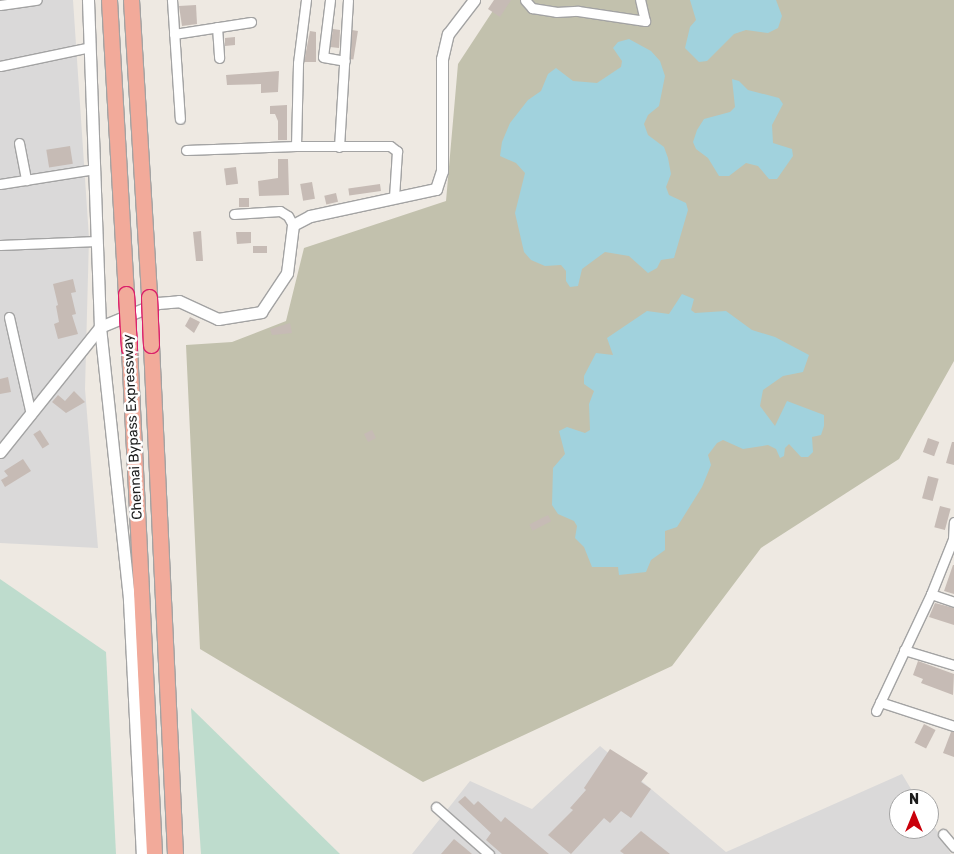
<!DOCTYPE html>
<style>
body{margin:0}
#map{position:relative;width:954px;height:854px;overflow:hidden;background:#eee9e2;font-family:Rubik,sans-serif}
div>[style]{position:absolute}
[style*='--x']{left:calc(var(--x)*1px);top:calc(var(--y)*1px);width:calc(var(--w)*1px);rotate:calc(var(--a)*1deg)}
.residential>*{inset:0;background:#dad9d9}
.construction>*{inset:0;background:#c2c1ad}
.wetland>*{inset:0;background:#bedccd}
.water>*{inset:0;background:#a1d2dd}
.building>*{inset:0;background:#c6bbb5;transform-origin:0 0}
.roads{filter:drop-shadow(1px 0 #a3a3a3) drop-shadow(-1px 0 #a3a3a3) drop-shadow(0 1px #a3a3a3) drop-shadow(0 -1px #a3a3a3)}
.minor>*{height:9px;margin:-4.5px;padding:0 4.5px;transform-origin:4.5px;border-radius:4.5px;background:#fff}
.tertiary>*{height:11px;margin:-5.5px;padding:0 5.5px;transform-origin:5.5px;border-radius:5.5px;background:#fff}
.trunk>*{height:15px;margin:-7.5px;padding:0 7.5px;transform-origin:7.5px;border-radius:7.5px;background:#f2aa9a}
.bridges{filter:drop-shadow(1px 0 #da206a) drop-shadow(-1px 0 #da206a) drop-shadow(0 1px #da206a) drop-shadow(0 -1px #da206a)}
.trunk-bridge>*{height:15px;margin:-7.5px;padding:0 7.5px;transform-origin:7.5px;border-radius:7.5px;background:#f2aa9a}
span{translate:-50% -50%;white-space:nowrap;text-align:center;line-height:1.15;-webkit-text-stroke:5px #fff;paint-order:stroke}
.street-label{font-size:14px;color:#1c1c1c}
.north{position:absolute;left:889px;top:789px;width:50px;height:50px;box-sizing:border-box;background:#fff;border:1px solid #a4a4a4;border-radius:50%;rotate:0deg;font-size:14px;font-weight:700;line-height:20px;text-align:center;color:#1c1c1c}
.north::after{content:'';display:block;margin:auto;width:18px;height:22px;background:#c9000b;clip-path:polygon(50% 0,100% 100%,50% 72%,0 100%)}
</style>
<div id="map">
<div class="residential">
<div style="clip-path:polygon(0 0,73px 0,89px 238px,85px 389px,98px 548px,0 543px)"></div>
<div style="clip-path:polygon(600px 746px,726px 852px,902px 774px,917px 799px,899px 799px,899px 829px,929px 829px,929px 818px,951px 854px,412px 854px,470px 781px,532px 809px)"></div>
</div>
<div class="construction">
<div style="clip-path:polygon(500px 0,954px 0,954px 361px,899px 459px,761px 548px,672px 666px,423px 782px,200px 649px,186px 345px,232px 342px,286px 321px,304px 248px,446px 201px,458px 64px)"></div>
</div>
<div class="wetland">
<div style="clip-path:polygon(0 579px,106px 652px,116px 854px,0 854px)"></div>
<div style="clip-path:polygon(191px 708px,340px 854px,201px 854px)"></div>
</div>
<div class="water">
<div style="clip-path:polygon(690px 0,776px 0,782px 16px,778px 28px,768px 33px,746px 30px,734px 34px,707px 61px,699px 62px,685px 48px,690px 27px,696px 20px)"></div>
<div style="clip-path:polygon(629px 39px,651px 51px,660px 61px,665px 76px,659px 106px,648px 115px,644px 124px,648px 135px,664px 147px,668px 158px,671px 174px,666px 187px,669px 195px,686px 203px,688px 210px,674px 258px,661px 260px,657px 268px,648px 273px,629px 256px,605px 252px,582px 269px,578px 286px,570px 287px,566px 281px,566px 271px,561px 265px,545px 266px,531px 260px,524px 252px,515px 213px,525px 173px,516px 163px,500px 156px,502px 142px,510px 123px,528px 100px,541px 91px,548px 74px,556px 68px,573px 81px,597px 83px,621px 67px,622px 61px,613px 48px,618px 42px)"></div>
<div style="clip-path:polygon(732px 79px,739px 81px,748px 90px,779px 98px,783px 104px,772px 125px,773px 143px,792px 149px,793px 156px,777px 179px,769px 179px,758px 166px,746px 163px,729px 176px,719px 176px,708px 158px,696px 149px,693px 142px,697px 130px,704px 119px,730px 112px,735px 107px)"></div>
<div style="clip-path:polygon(682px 294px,694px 299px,691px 310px,695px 313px,726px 311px,752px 330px,775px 337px,809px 355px,803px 372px,783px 376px,763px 390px,760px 406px,775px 426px,787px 401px,824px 415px,824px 426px,821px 435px,812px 437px,813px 452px,808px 457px,801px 457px,789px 444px,785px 448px,784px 456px,780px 458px,776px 449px,768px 445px,743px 449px,723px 440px,717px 443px,708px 455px,711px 465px,702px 487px,677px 527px,665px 531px,665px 550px,651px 560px,646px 572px,619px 575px,618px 567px,592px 567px,584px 547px,575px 538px,577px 526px,574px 521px,558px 514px,552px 505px,553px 468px,565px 454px,559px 431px,567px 427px,585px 433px,590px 430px,589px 404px,594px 391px,584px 384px,584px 376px,596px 353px,613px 355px,607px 338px,647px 311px,669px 314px)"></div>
</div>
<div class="building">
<div style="clip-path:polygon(494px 0,511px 0,500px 17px,488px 9px)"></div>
<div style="clip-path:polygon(196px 5px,197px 24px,182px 26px,179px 6px)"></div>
<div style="clip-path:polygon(333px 29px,340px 30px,339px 48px,330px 47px)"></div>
<div style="left:352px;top:30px;width:6px;height:29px;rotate:9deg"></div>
<div style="clip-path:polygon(310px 31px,316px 32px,316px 62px,304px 62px)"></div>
<div style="clip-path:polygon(235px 37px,235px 45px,225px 46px,225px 38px)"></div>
<div style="clip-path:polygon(279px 71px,278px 92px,261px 93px,261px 84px,227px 85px,226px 75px)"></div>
<div style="clip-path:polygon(287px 105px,287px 140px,278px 140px,278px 121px,275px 114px,270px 114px,270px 106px)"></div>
<div style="left:70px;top:146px;width:18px;height:24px;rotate:81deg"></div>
<div style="clip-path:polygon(278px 159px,288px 159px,289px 195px,259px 196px,258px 181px,278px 178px)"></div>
<div style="left:236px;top:167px;width:17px;height:12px;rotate:83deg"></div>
<div style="left:312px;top:182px;width:17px;height:12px;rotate:80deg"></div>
<div style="left:380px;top:184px;width:7px;height:32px;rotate:82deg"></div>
<div style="left:336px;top:193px;width:9px;height:12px;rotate:77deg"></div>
<div style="left:239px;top:198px;width:10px;height:9px"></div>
<div style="clip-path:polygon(201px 231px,203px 261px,196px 261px,193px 232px)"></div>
<div style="clip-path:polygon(236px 232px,251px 232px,251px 243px,237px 244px)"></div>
<div style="left:253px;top:246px;width:14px;height:7px"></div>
<div style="clip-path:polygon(73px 279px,76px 292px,71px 293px,76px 314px,72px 315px,78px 334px,58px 339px,54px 324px,59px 322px,56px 306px,58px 305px,53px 284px)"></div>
<div style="clip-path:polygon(190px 317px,200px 322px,194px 333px,185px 326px)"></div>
<div style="clip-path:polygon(290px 323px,292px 333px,272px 335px,270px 329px)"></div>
<div style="clip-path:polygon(8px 377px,11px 392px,0 394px,0 379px)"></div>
<div style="clip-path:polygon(74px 391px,85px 402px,66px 413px,52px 402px,58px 395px,65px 401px)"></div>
<div style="left:40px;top:430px;width:17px;height:8px;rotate:57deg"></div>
<div style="left:372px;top:430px;width:9px;height:9px;rotate:63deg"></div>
<div style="left:928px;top:438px;width:12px;height:15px;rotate:20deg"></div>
<div style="clip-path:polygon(952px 442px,954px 442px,954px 465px,946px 463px)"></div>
<div style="clip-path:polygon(23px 459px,31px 471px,5px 487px,1px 480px,8px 476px,4px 471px)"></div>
<div style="left:928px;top:476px;width:11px;height:23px;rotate:15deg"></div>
<div style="left:940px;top:506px;width:11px;height:22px;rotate:15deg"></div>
<div style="left:548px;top:515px;width:7px;height:21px;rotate:63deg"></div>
<div style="clip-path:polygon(953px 565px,954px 565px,954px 594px,944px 591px)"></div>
<div style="clip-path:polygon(935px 603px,954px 608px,954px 625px,929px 617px)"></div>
<div style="clip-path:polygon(918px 661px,954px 674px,953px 695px,921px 683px,923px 679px,913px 675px)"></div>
<div style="left:924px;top:724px;width:13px;height:21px;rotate:27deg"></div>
<div style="clip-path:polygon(951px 732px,954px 732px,954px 757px,943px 753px)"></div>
<div style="clip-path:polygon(610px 749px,648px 773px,641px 782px,651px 789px,631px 818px,621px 811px,610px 823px,604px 818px,571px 854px,548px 835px,573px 810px,570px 808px,586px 790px,584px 788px)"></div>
<div style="clip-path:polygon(465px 796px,474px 805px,478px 801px,501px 822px,505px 817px,549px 854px,502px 854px,486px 840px,491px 833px,458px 802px)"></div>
<div style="clip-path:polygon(641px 831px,670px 854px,624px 854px,620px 851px)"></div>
<div style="clip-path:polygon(454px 839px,465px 848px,472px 854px,441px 854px)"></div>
</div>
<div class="roads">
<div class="minor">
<div style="--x:172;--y:0;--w:119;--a:86.2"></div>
<div style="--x:330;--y:0;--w:57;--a:97"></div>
<div style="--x:323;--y:57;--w:22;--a:10"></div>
<div style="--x:525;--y:0;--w:11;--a:49"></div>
<div style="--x:532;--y:8;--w:24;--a:9"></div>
<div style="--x:556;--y:12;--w:22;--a:-3"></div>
<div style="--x:578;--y:11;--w:68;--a:8.5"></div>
<div style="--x:645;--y:21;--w:22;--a:-103"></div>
<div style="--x:0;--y:5;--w:37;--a:-8"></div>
<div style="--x:217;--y:27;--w:31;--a:86"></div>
<div style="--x:174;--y:34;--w:78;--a:-8.9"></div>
<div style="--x:0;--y:66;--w:92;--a:-11.9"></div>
<div style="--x:19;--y:143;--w:38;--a:79"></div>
<div style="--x:296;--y:146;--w:83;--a:-88.6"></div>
<div style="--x:298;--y:63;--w:64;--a:-82.8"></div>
<div style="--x:339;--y:147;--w:147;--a:-86.5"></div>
<div style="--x:186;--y:150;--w:110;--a:-2.1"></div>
<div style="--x:296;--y:146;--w:94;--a:0"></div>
<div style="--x:390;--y:146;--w:9;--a:36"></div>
<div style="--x:397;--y:151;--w:47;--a:93.7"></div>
<div style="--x:0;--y:184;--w:96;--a:-9"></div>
<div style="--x:234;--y:214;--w:46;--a:-3.7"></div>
<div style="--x:280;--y:211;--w:9;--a:32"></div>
<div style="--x:288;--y:216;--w:10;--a:61"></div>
<div style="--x:0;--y:245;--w:97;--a:-2.4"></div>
<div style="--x:9;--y:317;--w:100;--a:77.3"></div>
<div style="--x:931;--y:594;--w:24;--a:19"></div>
<div style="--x:904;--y:650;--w:52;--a:16.7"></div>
<div style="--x:880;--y:702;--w:78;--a:18"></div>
<div style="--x:876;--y:711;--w:129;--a:-64.8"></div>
<div style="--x:931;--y:594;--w:59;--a:-68.2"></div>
<div style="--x:953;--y:539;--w:17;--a:-87"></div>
<div style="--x:436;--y:807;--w:71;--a:41.6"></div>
<div style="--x:943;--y:834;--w:17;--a:50"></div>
</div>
<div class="tertiary">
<div style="--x:88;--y:0;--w:327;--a:87.9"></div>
<div style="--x:100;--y:327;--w:275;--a:83.9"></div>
<div style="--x:129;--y:600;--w:254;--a:87.1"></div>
<div style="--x:0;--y:452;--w:160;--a:-51.3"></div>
<div style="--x:100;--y:327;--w:63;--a:-22.5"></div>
<div style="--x:158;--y:303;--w:21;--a:-5"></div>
<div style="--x:179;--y:301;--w:43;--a:24.8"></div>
<div style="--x:218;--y:319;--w:44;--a:-9.2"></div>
<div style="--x:261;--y:312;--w:47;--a:-56.3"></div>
<div style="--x:287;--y:273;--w:48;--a:-82.9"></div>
<div style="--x:293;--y:225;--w:19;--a:-28"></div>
<div style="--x:310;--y:216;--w:129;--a:-12.1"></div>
<div style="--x:436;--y:189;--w:19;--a:-72"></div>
<div style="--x:442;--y:171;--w:112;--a:-90"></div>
<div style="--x:442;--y:59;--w:26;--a:-77"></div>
<div style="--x:448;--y:34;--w:43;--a:-52.6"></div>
</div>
<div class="trunk">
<div style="--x:109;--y:0;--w:294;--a:86.7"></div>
<div style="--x:131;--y:0;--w:298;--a:86.5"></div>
<div style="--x:151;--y:345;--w:510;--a:87.3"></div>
<div style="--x:129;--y:348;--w:507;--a:87.17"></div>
</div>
</div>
<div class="bridges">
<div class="trunk-bridge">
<div style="--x:126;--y:294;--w:54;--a:86.8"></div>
<div style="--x:149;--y:297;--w:48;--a:87.6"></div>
</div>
</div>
<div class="street-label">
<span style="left:133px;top:427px;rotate:-93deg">Chennai Bypass Expressway</span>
</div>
<div class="north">N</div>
</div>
